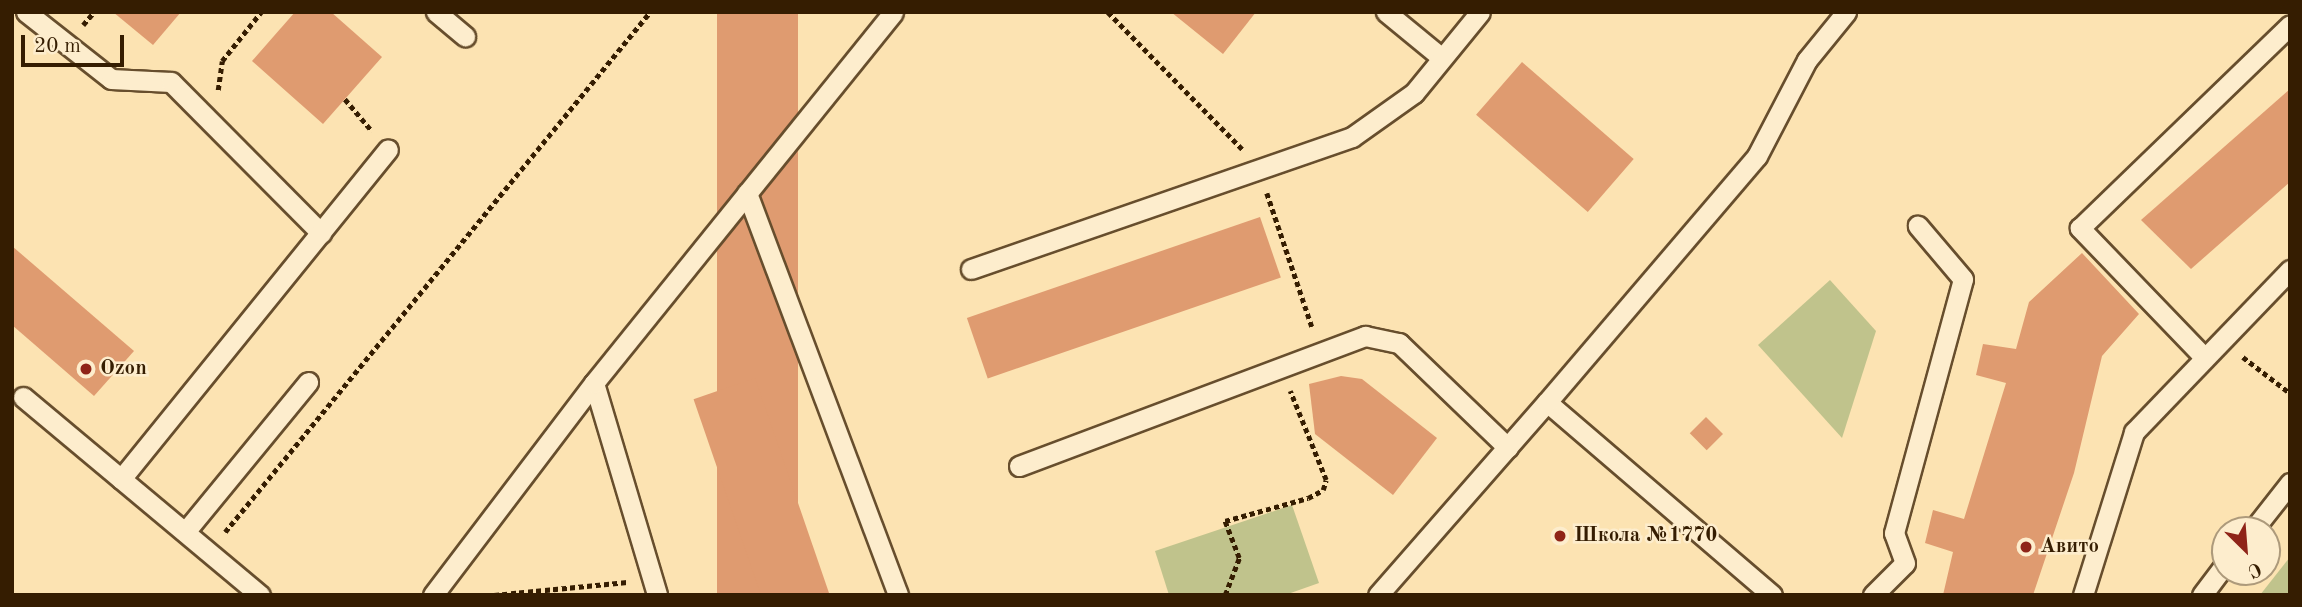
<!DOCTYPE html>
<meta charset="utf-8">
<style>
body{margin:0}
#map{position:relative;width:2302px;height:607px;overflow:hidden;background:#fce3b2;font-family:"Old Standard TT",serif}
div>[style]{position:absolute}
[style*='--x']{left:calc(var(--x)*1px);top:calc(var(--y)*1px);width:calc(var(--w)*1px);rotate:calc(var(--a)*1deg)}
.green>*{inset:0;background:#c0c38c}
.building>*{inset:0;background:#df9b70;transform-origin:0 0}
.path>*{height:4.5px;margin-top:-2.25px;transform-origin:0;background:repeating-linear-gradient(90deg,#351d01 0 5px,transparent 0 8.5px)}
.roads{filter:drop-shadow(2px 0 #674e2d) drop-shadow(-2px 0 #674e2d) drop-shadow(0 2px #674e2d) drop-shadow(0 -2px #674e2d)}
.lane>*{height:19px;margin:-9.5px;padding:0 9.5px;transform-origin:9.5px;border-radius:9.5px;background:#fdedcd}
.dots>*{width:19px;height:19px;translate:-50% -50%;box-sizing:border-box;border:4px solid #fdedcd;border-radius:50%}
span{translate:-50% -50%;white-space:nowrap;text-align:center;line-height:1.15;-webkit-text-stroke:5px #fdedcd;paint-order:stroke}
.poi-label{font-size:21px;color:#351d01;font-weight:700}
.left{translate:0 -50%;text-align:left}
.frame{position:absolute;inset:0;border:14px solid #351d01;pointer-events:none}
.north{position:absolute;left:2211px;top:516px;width:70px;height:70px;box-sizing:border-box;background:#fdedcd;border:2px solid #ad9a7b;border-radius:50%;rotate:155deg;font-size:19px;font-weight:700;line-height:28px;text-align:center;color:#351d01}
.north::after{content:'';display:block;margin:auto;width:24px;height:32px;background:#8f2418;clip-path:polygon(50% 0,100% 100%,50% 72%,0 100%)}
.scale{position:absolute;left:21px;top:35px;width:103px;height:32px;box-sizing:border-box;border:4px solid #351d01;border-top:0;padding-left:9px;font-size:21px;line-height:24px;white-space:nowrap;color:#351d01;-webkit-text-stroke:5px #fdedcd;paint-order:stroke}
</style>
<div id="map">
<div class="green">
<div style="clip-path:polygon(1830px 280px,1876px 331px,1842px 438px,1758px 345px)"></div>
<div style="clip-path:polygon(1292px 505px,1319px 583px,1285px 595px,1169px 595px,1155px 551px)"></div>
<div style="clip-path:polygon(2290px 557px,2290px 595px,2260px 595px)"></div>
</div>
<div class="building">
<div style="clip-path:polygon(113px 12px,181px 12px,153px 45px)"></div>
<div style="clip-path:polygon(295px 12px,331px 12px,382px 57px,323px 124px,252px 61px)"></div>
<div style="left:717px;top:12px;width:81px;height:695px"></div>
<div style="clip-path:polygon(1171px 12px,1256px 12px,1223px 54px)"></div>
<div style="left:1522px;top:62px;width:148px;height:70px;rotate:41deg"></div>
<div style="clip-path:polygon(2290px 89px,2290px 182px,2191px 269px,2141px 220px)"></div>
<div style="left:1260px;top:217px;width:64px;height:310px;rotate:71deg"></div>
<div style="clip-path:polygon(12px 246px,134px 351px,94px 396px,12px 325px)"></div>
<div style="clip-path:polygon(2082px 253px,2139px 314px,2102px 356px,2074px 473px,2033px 595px,1943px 595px,1953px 552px,1925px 543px,1933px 510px,1964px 519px,2006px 383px,1976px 375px,1983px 344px,2016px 349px,2029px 302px)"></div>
<div style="clip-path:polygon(1341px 376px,1362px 379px,1437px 438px,1393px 495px,1315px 434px,1309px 384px)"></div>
<div style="left:755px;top:378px;width:229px;height:65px;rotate:71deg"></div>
<div style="left:1706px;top:417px;width:24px;height:23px;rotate:45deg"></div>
</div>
<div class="path">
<div style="--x:1108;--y:12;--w:192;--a:45.6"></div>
<div style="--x:83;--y:25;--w:17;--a:-50"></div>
<div style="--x:218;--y:90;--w:29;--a:-82"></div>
<div style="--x:222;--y:61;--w:63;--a:-51.5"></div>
<div style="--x:345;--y:99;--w:42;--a:49.8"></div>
<div style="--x:1267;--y:193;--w:141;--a:71.4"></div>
<div style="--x:2243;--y:357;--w:59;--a:37.5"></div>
<div style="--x:225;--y:532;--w:672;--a:-50.74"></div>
<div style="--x:494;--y:595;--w:134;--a:-5.6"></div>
<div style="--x:1225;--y:595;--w:40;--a:-69"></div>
<div style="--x:1239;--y:558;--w:40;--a:-111"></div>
<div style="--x:1225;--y:521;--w:86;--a:-15.5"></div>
<div style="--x:1308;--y:498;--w:17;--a:-28"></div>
<div style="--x:1323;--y:490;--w:10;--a:-73"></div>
<div style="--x:1326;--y:480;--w:96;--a:-112"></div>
</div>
<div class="roads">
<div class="lane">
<div style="--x:26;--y:12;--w:108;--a:38.2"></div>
<div style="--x:111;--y:79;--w:60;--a:2.9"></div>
<div style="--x:171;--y:82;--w:213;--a:45.2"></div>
<div style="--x:436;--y:12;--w:38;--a:40"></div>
<div style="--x:1386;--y:12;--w:72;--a:39.4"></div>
<div style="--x:747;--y:193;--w:429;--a:69.4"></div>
<div style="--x:971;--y:269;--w:403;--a:-19.1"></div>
<div style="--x:1352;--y:137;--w:76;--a:-35.4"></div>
<div style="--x:1414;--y:93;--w:104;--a:-50.8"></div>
<div style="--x:2203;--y:356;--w:178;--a:-133.9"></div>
<div style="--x:2080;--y:228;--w:292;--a:-44"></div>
<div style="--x:594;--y:383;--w:221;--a:73.4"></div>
<div style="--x:23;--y:397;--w:309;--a:39.9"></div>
<div style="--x:1019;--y:466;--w:370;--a:-20.6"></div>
<div style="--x:1365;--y:336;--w:35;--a:12"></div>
<div style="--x:1399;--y:343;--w:151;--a:43.9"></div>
<div style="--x:121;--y:479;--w:424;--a:-51"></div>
<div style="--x:2253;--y:530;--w:60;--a:-51.8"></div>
<div style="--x:185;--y:532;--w:194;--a:-50.6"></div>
<div style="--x:433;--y:595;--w:266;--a:-52.8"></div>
<div style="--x:594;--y:383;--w:476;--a:-51.1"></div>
<div style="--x:1378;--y:595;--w:257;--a:-48.8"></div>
<div style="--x:1772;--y:595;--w:296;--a:-139.4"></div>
<div style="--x:1547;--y:402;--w:323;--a:-49.5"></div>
<div style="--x:1757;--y:156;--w:108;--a:-62.5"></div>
<div style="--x:1807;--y:60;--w:62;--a:-50.9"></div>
<div style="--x:1873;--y:595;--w:45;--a:-45"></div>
<div style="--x:1905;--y:563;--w:32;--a:-110"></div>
<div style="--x:1894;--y:533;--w:263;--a:-74.8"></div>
<div style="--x:1963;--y:279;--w:70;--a:-130.3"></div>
<div style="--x:2083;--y:595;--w:171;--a:-72.6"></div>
<div style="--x:2134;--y:432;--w:225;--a:-46.1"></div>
<div style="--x:2202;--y:595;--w:38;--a:-53"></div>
</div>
</div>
<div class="dots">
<div style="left:86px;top:369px;background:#8f2418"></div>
<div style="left:1560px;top:536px;background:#8f2418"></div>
<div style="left:2026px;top:547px;background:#8f2418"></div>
</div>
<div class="poi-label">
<span class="left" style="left:100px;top:369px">Ozon</span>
<span class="left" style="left:1574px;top:536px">Школа №1770</span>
<span class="left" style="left:2040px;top:547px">Авито</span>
</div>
<div class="frame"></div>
<div class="north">С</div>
<div class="scale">20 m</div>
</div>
